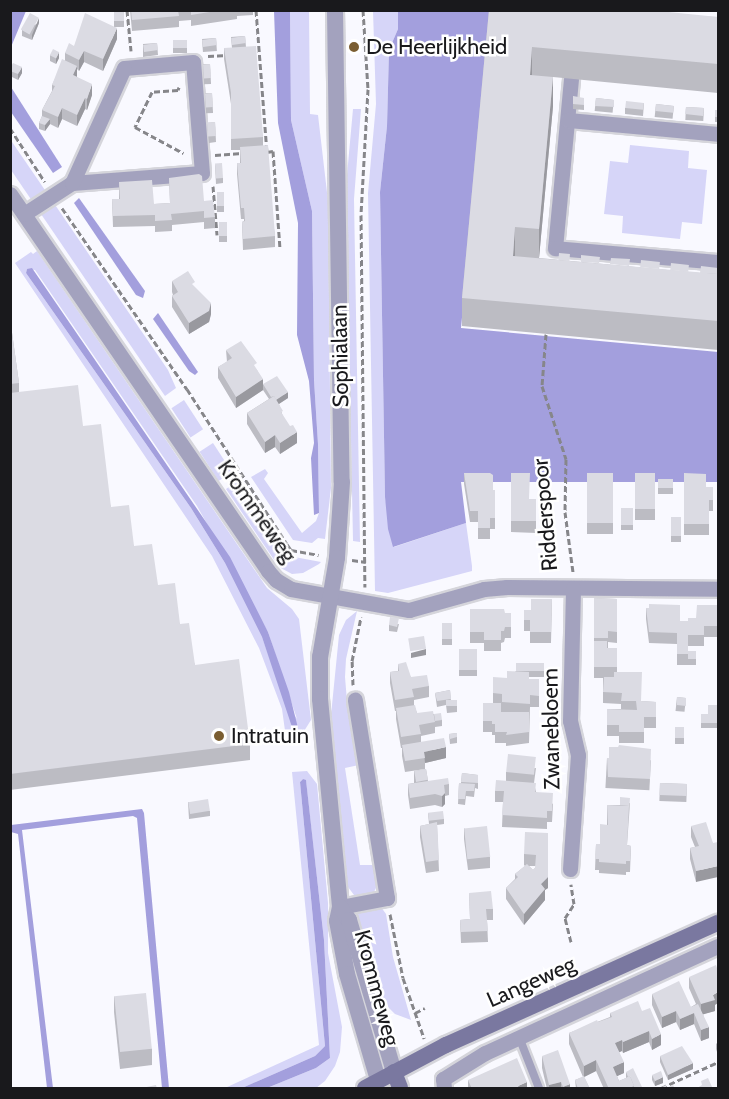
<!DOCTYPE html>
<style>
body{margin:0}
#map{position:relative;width:729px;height:1099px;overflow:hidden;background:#f9f9ff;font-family:Cabin,sans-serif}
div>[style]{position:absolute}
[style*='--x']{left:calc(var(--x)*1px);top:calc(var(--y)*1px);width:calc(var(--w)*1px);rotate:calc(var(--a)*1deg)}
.green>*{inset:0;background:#d6d5f8;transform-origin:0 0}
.water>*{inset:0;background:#a39fdd}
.path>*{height:3px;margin-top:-1.5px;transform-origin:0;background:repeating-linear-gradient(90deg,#86868a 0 6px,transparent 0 9px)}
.roads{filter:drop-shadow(2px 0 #d5d5db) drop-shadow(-2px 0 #d5d5db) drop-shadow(0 2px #d5d5db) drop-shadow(0 -2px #d5d5db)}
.service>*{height:8px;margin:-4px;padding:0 4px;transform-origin:4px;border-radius:4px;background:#a3a2be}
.minor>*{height:15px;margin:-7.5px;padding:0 7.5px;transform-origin:7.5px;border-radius:7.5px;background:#a3a2be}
.tertiary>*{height:16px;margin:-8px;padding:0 8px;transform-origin:8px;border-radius:8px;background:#a3a2be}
.secondary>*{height:16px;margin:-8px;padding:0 8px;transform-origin:8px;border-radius:8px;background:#7a78a0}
.wall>*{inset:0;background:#bcbcc3;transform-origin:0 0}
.shaded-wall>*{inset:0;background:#99999f}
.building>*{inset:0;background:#dbdbe3;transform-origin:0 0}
.dots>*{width:16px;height:16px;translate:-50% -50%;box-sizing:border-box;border:3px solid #fff;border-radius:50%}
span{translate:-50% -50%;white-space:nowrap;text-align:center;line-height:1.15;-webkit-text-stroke:5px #fff;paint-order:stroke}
.poi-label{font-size:22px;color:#19191c}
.left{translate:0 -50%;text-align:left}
.street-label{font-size:22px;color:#19191c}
.frame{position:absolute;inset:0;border:12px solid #19191c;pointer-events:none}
</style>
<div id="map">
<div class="green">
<div style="clip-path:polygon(290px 11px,309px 11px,310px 114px,318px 115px,328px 201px,331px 488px,325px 539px,318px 538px,312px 543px,293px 540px,251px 477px,265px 469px,268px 473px,264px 479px,302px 533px,316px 521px,319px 513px,318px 444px,314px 380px,312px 211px,291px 120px)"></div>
<div style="clip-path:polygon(373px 11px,398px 11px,398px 29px,389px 50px,387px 126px,380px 192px,385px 497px,394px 547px,466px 523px,472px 566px,472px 571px,388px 593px,375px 591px,368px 193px,376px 104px)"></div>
<div style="clip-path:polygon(353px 109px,361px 109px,354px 199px,360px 542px,353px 541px,348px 289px,347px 175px)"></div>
<div style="clip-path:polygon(10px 139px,168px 370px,176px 388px,165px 396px,11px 170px)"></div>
<div style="clip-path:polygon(630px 145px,689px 151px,688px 168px,707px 170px,702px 224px,682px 222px,680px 239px,622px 233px,623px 216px,604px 214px,610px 161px,628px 163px)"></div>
<div style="clip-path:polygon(evenodd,37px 251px,267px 588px,292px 609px,299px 619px,311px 720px,301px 736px,286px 738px,282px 709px,259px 648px,212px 556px,15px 263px,31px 252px,33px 254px,37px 251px,27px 269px,35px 270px,197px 506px,268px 632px,297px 719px,285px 701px,262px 637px,225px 563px,191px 508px,26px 273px,27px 269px)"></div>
<div style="left:184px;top:400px;width:35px;height:15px;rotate:57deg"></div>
<div style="left:213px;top:443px;width:35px;height:16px;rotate:57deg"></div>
<div style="clip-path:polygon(238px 481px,289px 556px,321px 562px,319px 564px,303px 573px,292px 574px,279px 567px,226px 489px)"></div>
<div style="clip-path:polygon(357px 611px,346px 659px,345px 677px,347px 701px,359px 765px,345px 768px,360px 865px,375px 865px,378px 884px,374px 892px,364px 895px,354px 895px,348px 887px,331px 715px,339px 635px,346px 620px)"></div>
<div style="clip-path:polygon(307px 771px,317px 784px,328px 903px,328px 953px,342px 1027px,340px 1052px,335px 1066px,325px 1081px,316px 1088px,267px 1088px,316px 1068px,330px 1058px,324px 940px,306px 781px,303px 779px,300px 782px,325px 1046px,315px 1056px,242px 1088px,225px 1088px,319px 1045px,292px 772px)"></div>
<div style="clip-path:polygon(381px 907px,386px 914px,393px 957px,411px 1020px,395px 1014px,382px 1001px,354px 921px,360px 911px)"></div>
</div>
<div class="water">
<div style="clip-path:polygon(11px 11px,26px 11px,11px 47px,10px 12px)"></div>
<div style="clip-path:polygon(274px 11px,290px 11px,291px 120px,312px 211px,314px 380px,318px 444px,319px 513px,314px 515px,311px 458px,314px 443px,309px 381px,297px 335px,298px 223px,278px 123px)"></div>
<div style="clip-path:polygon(398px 11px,534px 11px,490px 25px,461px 328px,718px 352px,718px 482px,461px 482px,466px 523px,393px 547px,388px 529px,385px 497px,380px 192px,387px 126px,389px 50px,398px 29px)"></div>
<div style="clip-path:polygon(11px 87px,62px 167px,53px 173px,11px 112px)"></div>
<div style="clip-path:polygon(79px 198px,145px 291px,143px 298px,136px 295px,74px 203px)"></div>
<div style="clip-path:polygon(32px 268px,230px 557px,268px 632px,289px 692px,298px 728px,292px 727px,262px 637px,225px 563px,191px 508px,26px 273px,27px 269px)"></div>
<div style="clip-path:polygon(158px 313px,198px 372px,195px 375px,189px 371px,153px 319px)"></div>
<div style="clip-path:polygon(303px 779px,306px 780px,324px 940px,330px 1058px,316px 1068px,267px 1088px,242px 1088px,315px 1056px,325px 1046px,300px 782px)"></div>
<div style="clip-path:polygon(142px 809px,144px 813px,169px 1088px,162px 1088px,137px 818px,133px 816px,22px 830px,53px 1088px,47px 1088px,18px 834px,11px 832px,11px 825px)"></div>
</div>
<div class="path">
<div style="--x:127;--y:10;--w:41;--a:84.4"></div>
<div style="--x:256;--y:10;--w:142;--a:85.6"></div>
<div style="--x:267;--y:152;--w:6;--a:-9"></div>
<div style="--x:273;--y:151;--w:98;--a:85.9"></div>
<div style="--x:363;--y:10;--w:79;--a:86.4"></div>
<div style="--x:368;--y:89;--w:126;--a:93.2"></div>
<div style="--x:361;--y:215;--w:372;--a:89.4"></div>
<div style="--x:208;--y:56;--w:20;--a:-3"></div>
<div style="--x:179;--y:87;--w:3;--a:108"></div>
<div style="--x:178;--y:90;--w:26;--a:176"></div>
<div style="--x:152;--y:92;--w:39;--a:116"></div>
<div style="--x:135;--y:127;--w:55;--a:28.4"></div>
<div style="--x:10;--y:128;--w:64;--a:57.1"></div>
<div style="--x:215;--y:155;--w:27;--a:-4"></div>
<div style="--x:213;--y:186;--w:49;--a:85.3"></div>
<div style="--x:62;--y:208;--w:220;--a:55.4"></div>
<div style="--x:187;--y:389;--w:184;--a:57.2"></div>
<div style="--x:287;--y:544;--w:7;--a:56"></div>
<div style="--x:291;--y:550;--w:28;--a:10"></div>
<div style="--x:546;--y:334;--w:52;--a:94.4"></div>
<div style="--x:542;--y:386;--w:77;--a:71.8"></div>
<div style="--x:566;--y:459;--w:53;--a:91.1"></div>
<div style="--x:565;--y:512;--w:61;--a:82.4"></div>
<div style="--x:352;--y:560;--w:14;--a:8"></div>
<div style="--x:353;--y:685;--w:24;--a:-92"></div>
<div style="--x:352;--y:661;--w:45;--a:-78.4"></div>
<div style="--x:390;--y:914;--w:65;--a:78.5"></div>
<div style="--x:403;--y:978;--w:64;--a:70.7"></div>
<div style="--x:571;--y:942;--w:25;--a:-104"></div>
<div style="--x:565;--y:918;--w:17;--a:-57"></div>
<div style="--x:574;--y:904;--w:20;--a:-99"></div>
<div style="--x:415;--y:1013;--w:11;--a:-27"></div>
<div style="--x:661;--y:1088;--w:63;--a:-24.5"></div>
</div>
<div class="roads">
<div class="service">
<div style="--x:519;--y:1037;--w:55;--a:68.6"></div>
</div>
<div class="minor">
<div style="--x:571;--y:79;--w:170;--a:95.4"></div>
<div style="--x:555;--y:248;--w:164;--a:4.9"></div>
<div style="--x:568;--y:120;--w:151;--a:5.3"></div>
<div style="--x:10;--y:194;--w:457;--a:55.6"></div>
<div style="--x:268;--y:571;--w:12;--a:48"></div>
<div style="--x:276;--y:580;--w:17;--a:31"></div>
<div style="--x:291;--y:589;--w:120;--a:10.1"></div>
<div style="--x:409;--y:610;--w:78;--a:-15.6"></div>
<div style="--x:484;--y:589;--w:23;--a:-5"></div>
<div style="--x:507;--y:587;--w:211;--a:0.5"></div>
<div style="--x:24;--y:214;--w:57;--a:-32.9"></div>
<div style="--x:72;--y:183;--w:130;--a:-4.4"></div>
<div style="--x:202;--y:173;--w:111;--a:-94.6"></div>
<div style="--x:193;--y:62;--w:69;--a:175"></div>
<div style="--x:124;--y:68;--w:126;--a:114.3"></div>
<div style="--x:570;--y:869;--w:114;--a:-86"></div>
<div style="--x:578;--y:755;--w:35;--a:-103"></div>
<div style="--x:570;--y:721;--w:133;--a:-88.7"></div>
<div style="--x:340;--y:907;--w:48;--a:-10.8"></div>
<div style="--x:387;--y:898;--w:201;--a:-99.2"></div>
<div style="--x:444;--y:1088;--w:9;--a:-96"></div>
<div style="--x:443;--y:1079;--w:49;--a:-31.8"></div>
<div style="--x:485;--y:1053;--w:256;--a:-24.7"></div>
</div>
<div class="tertiary">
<div style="--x:335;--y:10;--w:472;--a:89.2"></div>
<div style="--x:342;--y:482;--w:76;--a:93.8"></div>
<div style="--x:337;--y:558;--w:100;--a:99.7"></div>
<div style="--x:320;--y:657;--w:42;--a:90"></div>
<div style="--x:320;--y:699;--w:209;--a:84.5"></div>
<div style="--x:340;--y:907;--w:14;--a:102"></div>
<div style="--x:337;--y:921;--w:54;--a:79.3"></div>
<div style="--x:347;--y:974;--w:110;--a:73.7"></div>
<div style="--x:340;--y:907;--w:16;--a:55"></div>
<div style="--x:349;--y:920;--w:159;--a:73.5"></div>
</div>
<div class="secondary">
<div style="--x:394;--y:1072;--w:17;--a:69"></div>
<div style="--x:365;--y:1088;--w:92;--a:-28"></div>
<div style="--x:446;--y:1045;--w:298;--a:-24.2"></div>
</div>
</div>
<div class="wall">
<div style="left:114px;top:10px;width:10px;height:17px"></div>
<div style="clip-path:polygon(130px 10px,253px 10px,253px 15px,237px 16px,237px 19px,191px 26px,191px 20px,179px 21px,179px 27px,132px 31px)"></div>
<div style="clip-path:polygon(489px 10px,718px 17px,718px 93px,553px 77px,553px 106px,539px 258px,700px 273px,718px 268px,718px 350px,462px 326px,462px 298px)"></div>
<div style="clip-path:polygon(39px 23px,32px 40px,22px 36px,22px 30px)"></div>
<div style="clip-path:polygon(245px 36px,246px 47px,263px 137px,263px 145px,275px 236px,275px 247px,243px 250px,242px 222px,244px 221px,244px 219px,241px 219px,237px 174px,237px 163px,240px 163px,240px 150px,231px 150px,231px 104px,224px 59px,224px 48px,232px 48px,231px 37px)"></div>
<div style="left:216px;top:38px;width:13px;height:14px;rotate:86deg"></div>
<div style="clip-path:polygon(117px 39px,103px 71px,84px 62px,79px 71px,77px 69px,77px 77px,92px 95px,87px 110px,85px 109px,77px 126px,62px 119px,58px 128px,50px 124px,45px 131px,39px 129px,39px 123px,42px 116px,42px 110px,52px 91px,52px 85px,65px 60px,65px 53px,74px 46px)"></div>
<div style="left:187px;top:40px;width:13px;height:14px;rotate:90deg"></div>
<div style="clip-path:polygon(157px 43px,158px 55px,143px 57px,143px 44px)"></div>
<div style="clip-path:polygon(50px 55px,59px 58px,56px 64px,50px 61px)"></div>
<div style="left:210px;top:64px;width:20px;height:7px;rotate:87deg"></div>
<div style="clip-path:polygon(10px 68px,22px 73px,18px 80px,10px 76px)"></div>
<div style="left:212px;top:93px;width:20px;height:7px;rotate:87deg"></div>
<div style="clip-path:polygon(573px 96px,584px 103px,584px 110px,573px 109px)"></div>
<div style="left:596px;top:98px;width:18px;height:13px;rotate:6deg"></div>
<div style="clip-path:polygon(644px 103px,643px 116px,625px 114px,625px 108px)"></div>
<div style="left:656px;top:104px;width:18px;height:13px;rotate:6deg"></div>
<div style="left:686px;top:107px;width:18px;height:13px;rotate:3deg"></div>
<div style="left:715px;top:110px;width:3px;height:12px"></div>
<div style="clip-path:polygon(215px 122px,216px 142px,209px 143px,207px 123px)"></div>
<div style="clip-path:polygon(215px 164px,223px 178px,223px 183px,216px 184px)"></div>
<div style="clip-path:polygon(169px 178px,204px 201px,215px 217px,215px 228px,204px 229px,204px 222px,172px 225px,172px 231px,155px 232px,155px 226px,113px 227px,112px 199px,119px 199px,119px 182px,154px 204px,170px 203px)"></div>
<div style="left:217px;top:192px;width:7px;height:20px"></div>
<div style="left:219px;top:222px;width:8px;height:20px"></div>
<div style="clip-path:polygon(172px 281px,195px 288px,211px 314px,209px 322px,189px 334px,172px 307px,172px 296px,173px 295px,172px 292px)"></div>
<div style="clip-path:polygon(10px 318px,19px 383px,19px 392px,83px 426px,111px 507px,180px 624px,195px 665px,250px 744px,250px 760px,10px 790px)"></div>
<div style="clip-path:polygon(226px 350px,257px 370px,263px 384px,288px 398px,279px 404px,283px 417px,297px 443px,280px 454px,275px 447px,265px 453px,247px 424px,247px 413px,269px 399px,263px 390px,236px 408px,218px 378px,218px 367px,227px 362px)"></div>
<div style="clip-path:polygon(464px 473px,493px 490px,495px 490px,495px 529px,490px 529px,490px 539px,478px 539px,478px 522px,470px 522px,464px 484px)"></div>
<div style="clip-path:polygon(511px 473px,529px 499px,536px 499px,536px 533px,511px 532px)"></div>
<div style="left:587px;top:473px;width:26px;height:61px"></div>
<div style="left:635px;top:473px;width:20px;height:47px"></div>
<div style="clip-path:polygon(684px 473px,706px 487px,713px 487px,713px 511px,709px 511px,709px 535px,684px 535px)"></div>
<div style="left:658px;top:479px;width:15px;height:15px"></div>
<div style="left:621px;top:508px;width:12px;height:22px"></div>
<div style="left:671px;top:517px;width:10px;height:25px"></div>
<div style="clip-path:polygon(594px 598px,617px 599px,617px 643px,608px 642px,608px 648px,617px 648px,617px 672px,641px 701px,656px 702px,656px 728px,644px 728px,644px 743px,619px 743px,619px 736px,607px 736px,607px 709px,621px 709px,621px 704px,603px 703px,603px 678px,594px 678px)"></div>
<div style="clip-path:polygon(552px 599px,551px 643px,530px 643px,530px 631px,524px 631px,524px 610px,531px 610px)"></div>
<div style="clip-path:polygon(718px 605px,718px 637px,704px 637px,704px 646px,688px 646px,688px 651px,696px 651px,696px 665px,677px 665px,677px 644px,649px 643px,646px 619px,646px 608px,680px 621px,688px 621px,696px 618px)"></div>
<div style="clip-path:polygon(470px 609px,505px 613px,511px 613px,511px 638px,505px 638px,504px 642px,501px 643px,501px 651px,484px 651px,484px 643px,470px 643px)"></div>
<div style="left:442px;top:623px;width:10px;height:22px"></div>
<div style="clip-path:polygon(399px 624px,397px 632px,389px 631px,389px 625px)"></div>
<div style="left:459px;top:649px;width:18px;height:27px"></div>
<div style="clip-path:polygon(544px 663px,544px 677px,529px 677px,529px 679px,539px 691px,539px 707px,530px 707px,529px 743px,506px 746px,506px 743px,495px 743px,495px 735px,492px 735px,492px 732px,483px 732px,483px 703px,493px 703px,493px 693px,507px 678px,516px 671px)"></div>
<div style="clip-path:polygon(398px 664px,411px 677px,429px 686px,429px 697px,414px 700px,414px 705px,417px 713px,434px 714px,442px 720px,442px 726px,435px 727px,435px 733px,421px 736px,421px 742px,446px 758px,425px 763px,425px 769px,405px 772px,402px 756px,402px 748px,401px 748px,396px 719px,396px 711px,395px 711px,390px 683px,390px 672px,398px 671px)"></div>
<div style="clip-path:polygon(450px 690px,451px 701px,457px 700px,457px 712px,447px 713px,446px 705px,437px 707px,435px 693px)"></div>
<div style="left:677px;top:697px;width:9px;height:14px;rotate:6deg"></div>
<div style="clip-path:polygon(718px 705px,718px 728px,701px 728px,701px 714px,708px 714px)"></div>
<div style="left:675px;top:727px;width:9px;height:17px"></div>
<div style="clip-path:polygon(457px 733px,457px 743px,450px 744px,449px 734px)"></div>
<div style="left:607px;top:758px;width:44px;height:30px;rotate:3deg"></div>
<div style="clip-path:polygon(536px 768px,534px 783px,536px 792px,553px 804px,552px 822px,547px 822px,547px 829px,502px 827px,503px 802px,495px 802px,495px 791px,506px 781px,506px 772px)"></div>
<div style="clip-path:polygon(426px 769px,428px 781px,449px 784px,449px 795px,445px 796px,445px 804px,442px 807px,435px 805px,410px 809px,408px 795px,408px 784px,414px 783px,414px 771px)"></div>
<div style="clip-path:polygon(462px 773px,478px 775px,478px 789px,475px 788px,474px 797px,466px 796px,465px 805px,458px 804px,459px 783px,461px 783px)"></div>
<div style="left:660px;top:783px;width:27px;height:18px;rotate:2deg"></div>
<div style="clip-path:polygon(188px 802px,210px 811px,210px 816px,189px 819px)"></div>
<div style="clip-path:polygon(630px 803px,627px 845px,631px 846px,630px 872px,626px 872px,626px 875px,599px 873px,599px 870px,595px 870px,596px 844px,600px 844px,607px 825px,607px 805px,620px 805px)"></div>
<div style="clip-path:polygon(428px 813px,444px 819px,444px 824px,437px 825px,439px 871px,426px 873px,420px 837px,420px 826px,429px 824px)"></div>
<div style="clip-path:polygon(691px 826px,713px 843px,696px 882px,690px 859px,690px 848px,695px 847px,691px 837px)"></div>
<div style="clip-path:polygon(464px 828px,490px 857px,490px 868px,468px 870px,464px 839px)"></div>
<div style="clip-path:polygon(evenodd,548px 833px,548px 888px,545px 890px,545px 900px,524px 925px,506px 899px,506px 888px,515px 879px,515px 874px,525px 866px,524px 865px,524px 854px,548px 833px,529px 866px,536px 866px,535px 868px,533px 870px,529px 866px)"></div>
<div style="clip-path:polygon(469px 893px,493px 909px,493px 920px,487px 920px,488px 942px,461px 943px,460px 920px,470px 919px)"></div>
<div style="clip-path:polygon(689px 977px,715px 1005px,715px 1011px,703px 1014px,709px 1038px,701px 1041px,694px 1024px,680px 1030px,676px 1022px,662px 1028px,652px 1005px,652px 994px,691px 1007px,696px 1004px,689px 988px)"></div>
<div style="clip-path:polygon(114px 996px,152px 1049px,152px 1065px,120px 1069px,114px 1012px)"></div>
<div style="clip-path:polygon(642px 1011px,661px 1045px,652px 1050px,649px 1042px,623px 1053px,622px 1051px,619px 1052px,624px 1073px,617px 1076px,619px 1081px,626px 1078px,626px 1072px,642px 1089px,604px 1089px,596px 1071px,584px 1077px,590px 1089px,576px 1089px,575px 1080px,583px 1077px,569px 1044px,569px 1033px,610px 1017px,610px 1013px)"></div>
<div style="clip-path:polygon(718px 1042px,718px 1055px,716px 1049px,716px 1044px)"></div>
<div style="clip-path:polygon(542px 1056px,570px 1089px,547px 1089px,542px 1068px)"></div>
<div style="clip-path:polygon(660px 1056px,693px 1069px,668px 1080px,660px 1062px)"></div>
<div style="clip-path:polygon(652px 1075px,663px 1083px,655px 1086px,652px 1080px)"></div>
<div style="clip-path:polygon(468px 1080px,527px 1089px,468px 1089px)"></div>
</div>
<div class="shaded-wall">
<div style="clip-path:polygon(39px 18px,39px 23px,32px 40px,32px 35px)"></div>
<div style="clip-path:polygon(117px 28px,117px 39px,103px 71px,103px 59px)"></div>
<div style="clip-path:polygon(532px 47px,532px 75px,530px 75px)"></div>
<div style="clip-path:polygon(84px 51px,84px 62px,79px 71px,79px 60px)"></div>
<div style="clip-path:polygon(59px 52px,59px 58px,56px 64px,56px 58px)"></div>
<div style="clip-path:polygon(77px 66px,77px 77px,73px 75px)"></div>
<div style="clip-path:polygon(22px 67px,22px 73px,18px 80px,18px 74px)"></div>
<div style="clip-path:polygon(553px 77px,553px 106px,539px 258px,539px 229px)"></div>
<div style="clip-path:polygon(92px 84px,92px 95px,87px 110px,87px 99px)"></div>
<div style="clip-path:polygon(85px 98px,85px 109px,77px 126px,77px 115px)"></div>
<div style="clip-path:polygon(62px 108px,62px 119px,58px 128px,58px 117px)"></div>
<div style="clip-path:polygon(50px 119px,50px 124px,45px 131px,45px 125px)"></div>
<div style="clip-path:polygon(515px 227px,515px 256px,513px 256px)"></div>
<div style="clip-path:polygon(211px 303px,211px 314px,209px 322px,189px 334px,189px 323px)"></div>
<div style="clip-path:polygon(263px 379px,263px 390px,236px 408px,236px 397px)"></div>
<div style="clip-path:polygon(288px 392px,288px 398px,274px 407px,274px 401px)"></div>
<div style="clip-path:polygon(297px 432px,297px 443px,280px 454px,280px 443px)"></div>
<div style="clip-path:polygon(275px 435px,275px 447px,265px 453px,265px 442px)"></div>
<div style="clip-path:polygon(426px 649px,426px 655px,411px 658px,411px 653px)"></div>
<div style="clip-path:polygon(446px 747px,446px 758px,425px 763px,424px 752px)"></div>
<div style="clip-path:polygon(445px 793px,445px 804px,442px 807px,442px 796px)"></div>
<div style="clip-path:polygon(718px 866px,718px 877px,696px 882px,696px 871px)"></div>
<div style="clip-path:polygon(548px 877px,548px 888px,545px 890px,545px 900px,524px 925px,524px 914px,541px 884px)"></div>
<div style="clip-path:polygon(718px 992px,718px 1003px,715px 1005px,715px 1011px,701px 1015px,701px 1004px,713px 995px)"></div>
<div style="clip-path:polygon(676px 1011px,676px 1022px,662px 1028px,662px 1017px)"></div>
<div style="clip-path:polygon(694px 1013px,694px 1024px,680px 1030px,680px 1019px)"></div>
<div style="clip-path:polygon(709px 1027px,709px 1038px,701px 1041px,701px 1030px)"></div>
<div style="clip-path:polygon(649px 1031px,649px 1042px,623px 1053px,623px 1042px)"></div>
<div style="clip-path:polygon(661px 1034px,661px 1045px,652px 1050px,652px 1039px)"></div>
<div style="clip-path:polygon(622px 1040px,622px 1051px,615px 1054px,615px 1043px)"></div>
<div style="clip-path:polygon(596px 1060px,596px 1071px,584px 1077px,584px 1066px)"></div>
<div style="clip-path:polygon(624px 1062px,624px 1073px,613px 1078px,613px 1067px)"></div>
<div style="clip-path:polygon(693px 1063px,693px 1069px,668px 1080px,668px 1075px)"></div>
<div style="clip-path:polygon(663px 1077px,663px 1083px,655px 1086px,655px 1081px)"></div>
<div style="clip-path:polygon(527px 1082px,527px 1089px,518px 1089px,518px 1086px)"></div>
<div style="clip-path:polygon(561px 1082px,561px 1089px,549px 1089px,549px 1085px)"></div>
<div style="clip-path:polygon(570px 1084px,570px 1089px,563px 1089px,563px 1087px)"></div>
</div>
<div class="building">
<div style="left:114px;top:10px;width:10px;height:11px"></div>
<div style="clip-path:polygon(131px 10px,178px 10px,179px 16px,132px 20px)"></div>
<div style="clip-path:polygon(191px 10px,222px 10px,191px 15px)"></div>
<div style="clip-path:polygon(489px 10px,649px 10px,718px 17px,718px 64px,532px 47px,530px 75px,553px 77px,539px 229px,515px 227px,513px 256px,718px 274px,718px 321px,462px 298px)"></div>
<div style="left:30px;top:13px;width:10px;height:19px;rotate:29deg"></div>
<div style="clip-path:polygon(85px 13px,117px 28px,103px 59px,84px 51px,79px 60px,65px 53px,69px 43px,74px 46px)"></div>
<div style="left:245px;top:36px;width:7px;height:14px;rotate:82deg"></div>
<div style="left:216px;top:38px;width:7px;height:14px;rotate:82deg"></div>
<div style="left:187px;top:40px;width:8px;height:14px;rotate:90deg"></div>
<div style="left:157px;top:43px;width:7px;height:14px;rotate:82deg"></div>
<div style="clip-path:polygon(256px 46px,263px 137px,231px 139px,231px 93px,224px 48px)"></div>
<div style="left:53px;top:49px;width:7px;height:7px;rotate:27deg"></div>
<div style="clip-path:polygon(62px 59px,77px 66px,73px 75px,92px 84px,87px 99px,85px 98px,77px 115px,62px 108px,58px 117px,42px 110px,55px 86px,52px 85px)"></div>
<div style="clip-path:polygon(13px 63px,22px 67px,18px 74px,10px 71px,10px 68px)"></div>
<div style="left:210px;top:64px;width:14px;height:7px;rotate:86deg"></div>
<div style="left:212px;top:93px;width:14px;height:7px;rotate:86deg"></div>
<div style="clip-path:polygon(573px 96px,584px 98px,584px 105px,573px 104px)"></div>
<div style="clip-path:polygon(596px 98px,614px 100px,614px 107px,595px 106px)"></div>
<div style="left:626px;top:101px;width:18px;height:7px;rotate:6deg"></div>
<div style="left:656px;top:104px;width:18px;height:7px;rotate:6deg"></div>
<div style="clip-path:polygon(686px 107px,704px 108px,703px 116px,685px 114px)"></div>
<div style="left:715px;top:110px;width:3px;height:7px"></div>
<div style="clip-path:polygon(42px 116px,50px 119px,45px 125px,39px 123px)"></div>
<div style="left:215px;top:122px;width:14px;height:8px;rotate:86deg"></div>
<div style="clip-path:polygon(268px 145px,275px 236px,243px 239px,242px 222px,245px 221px,244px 208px,241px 208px,237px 163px,241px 163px,240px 147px)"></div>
<div style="left:222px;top:163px;width:15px;height:7px;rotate:86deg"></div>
<div style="clip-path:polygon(199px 174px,202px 176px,204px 201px,213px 200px,215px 217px,204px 218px,204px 211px,171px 214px,172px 220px,155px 221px,155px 215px,113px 216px,112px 199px,120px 199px,119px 182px,152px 180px,154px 204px,170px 203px,169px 178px)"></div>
<div style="left:217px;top:192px;width:7px;height:14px"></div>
<div style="left:219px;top:222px;width:8px;height:14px"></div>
<div style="left:559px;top:253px;width:11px;height:7px;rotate:5deg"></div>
<div style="clip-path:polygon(581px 255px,600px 257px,599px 263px,581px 262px)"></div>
<div style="clip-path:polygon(611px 258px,630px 259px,629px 266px,610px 264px)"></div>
<div style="left:641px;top:260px;width:19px;height:7px;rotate:6deg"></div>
<div style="left:671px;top:263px;width:18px;height:7px;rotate:6deg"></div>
<div style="clip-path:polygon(701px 266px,718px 268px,718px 274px,700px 273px)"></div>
<div style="clip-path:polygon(188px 271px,195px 282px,192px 284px,211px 303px,209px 311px,189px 323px,172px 296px,178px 292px,172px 281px)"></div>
<div style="clip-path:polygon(10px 318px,19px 383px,10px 384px)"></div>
<div style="clip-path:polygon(241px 341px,257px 363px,254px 365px,263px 379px,236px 397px,218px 367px,232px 358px,226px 350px)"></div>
<div style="clip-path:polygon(277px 376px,288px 392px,276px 400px,274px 396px,271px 397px,263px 384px)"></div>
<div style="clip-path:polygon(78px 385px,83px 426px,101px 424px,111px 507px,129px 505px,134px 546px,152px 544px,158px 585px,175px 583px,180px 624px,189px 623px,195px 665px,239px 659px,250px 744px,10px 774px,10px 393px)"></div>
<div style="clip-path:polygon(274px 396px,283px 411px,281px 412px,290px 426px,293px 425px,297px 432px,280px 443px,275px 435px,265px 442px,247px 413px)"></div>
<div style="clip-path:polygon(464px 473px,490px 473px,493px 475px,493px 490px,495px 490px,495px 518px,490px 518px,490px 528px,478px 528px,478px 511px,470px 511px)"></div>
<div style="clip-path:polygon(511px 473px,530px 473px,529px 499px,536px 499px,536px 521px,511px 521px)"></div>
<div style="left:587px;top:473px;width:26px;height:50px"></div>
<div style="left:635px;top:473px;width:20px;height:36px"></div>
<div style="clip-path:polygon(684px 473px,706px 474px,706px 487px,713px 487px,713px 500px,709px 500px,709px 524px,684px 524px)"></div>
<div style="left:658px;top:479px;width:15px;height:9px"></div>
<div style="left:621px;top:508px;width:12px;height:17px"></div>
<div style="left:671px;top:517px;width:10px;height:19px"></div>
<div style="clip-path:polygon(594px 598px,617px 599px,617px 632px,608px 631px,608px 638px,594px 638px)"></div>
<div style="clip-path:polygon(531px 599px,552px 599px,551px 632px,530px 632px,530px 620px,524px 620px,524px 610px,531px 610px)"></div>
<div style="clip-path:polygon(649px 604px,680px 605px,680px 621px,688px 621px,688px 618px,696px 618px,697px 605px,718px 605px,718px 626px,704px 626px,704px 635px,688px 635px,688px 654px,677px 654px,677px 633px,649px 632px,646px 608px,649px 608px)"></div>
<div style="clip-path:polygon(470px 609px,504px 609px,505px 613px,511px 613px,511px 627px,505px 627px,504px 631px,501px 631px,501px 640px,484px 640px,484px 632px,470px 632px)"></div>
<div style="clip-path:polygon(390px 617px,399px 618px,397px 627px,389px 625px)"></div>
<div style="left:442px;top:623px;width:10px;height:16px"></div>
<div style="left:424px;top:636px;width:13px;height:16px;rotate:81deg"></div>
<div style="clip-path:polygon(594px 641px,607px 641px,607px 648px,617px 648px,617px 667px,594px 667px)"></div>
<div style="left:459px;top:649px;width:18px;height:21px"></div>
<div style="left:688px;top:651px;width:8px;height:8px"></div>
<div style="clip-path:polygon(406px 662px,411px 677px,427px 675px,429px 686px,412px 689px,414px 697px,395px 700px,390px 672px,399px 671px,398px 664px)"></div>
<div style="left:516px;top:663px;width:28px;height:8px"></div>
<div style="clip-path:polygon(507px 671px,529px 672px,529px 679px,539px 679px,539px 696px,530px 695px,530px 704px,502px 702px,502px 694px,493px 693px,493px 677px,507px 678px)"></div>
<div style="clip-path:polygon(614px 672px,642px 672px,641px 701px,656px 702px,656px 717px,644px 717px,644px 732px,619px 732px,619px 725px,607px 725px,607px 709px,637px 710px,636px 701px,621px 701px,622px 693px,603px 692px,604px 677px,614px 677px)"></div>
<div style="clip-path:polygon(450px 690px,451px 699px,437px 701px,435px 693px)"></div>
<div style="clip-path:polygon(677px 697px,686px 698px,686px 706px,677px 705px)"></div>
<div style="left:457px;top:700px;width:6px;height:11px;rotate:90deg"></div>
<div style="clip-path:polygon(483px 703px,501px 703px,501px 712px,529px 712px,529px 732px,506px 735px,507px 732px,495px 732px,495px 724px,492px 724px,492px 721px,483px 721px)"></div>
<div style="clip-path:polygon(415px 705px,417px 713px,433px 711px,435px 722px,419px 725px,421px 734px,401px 737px,396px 708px)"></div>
<div style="clip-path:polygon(708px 705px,718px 705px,718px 723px,701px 723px,701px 714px,708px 714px)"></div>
<div style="left:441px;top:713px;width:7px;height:7px;rotate:82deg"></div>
<div style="left:675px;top:727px;width:9px;height:11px"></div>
<div style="clip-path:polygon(457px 733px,457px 737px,450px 739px,449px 734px)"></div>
<div style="clip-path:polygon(444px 738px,446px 747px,424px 752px,425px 758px,405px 761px,402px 745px)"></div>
<div style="clip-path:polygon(619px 745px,651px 749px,650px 779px,608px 777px,607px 758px,609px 758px,609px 747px,618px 747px)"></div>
<div style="left:508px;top:754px;width:28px;height:18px;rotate:6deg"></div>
<div style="left:426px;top:769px;width:11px;height:12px;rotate:80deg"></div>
<div style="clip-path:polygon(462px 773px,478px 775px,478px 783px,461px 782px)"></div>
<div style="clip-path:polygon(448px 778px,449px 784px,444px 785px,445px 793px,442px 796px,435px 794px,410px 798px,408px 784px)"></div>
<div style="clip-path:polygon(496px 780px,536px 783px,535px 792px,553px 793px,552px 811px,547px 811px,547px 818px,502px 815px,504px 791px,495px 791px)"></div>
<div style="clip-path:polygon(459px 783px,475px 784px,474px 791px,466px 791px,465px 799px,458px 799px)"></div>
<div style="left:660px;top:783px;width:27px;height:12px;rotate:2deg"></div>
<div style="clip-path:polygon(620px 797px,630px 798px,629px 810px,629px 806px,620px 805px)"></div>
<div style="left:208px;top:799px;width:12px;height:20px;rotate:81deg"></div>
<div style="clip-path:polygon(607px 805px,629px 806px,627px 845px,631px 846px,630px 861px,626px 861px,626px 864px,599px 862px,599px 859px,595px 859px,596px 844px,600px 844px,600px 824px,608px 825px)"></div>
<div style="left:443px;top:811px;width:8px;height:15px;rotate:83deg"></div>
<div style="clip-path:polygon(437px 822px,439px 860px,426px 862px,420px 826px)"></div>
<div style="clip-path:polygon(706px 822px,713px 843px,718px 842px,718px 866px,696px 871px,690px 848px,699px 846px,691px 826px)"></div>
<div style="left:487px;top:826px;width:31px;height:23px;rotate:84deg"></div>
<div style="clip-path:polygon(525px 832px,548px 833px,548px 877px,541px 884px,545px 889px,524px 914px,506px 888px,518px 877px,515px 874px,527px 864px,533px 870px,535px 868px,536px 855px,524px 854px)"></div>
<div style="clip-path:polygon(491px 891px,493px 909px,486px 909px,488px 931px,461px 932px,460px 920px,470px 919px,469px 893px)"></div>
<div style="clip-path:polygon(716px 965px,718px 971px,718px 992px,713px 995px,715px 1000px,701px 1004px,689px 977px)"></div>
<div style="clip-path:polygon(679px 981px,691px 1007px,698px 1004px,709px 1027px,701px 1030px,694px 1013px,680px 1019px,676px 1011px,662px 1017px,652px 994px)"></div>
<div style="left:146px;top:993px;width:56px;height:32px;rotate:84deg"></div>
<div style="clip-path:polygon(638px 1001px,642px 1011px,650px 1008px,661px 1034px,652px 1039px,649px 1031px,623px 1042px,622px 1040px,615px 1043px,624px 1062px,613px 1067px,619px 1081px,630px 1076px,634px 1086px,627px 1089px,609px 1089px,596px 1060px,584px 1066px,569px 1033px,597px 1020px,598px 1022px,612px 1017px,610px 1013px)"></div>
<div style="clip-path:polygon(682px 1046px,693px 1063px,668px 1075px,660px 1056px)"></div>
<div style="clip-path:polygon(558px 1050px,570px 1084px,563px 1087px,561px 1082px,549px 1085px,542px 1056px)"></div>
<div style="clip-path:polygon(517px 1058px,527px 1082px,518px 1086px,520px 1089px,472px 1089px,468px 1080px)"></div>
<div style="clip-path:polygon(633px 1068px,642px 1087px,638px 1089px,634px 1089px,634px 1086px,630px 1076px,628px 1077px,626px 1072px)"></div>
<div style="clip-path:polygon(661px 1071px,663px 1077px,655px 1081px,652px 1075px)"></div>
<div style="clip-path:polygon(584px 1076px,590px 1089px,578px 1089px,575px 1080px)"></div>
<div style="clip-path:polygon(708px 1078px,713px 1089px,697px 1089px,697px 1088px,702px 1085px,701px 1081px)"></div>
<div style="clip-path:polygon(156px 1085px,157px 1089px,137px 1089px)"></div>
<div style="clip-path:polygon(666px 1085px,667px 1088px,673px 1085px,675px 1089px,658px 1089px)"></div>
</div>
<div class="dots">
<div style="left:354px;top:47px;background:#7a5d31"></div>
<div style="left:219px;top:736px;background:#7a5d31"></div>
</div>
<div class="poi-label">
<span class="left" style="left:366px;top:47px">De Heerlijkheid</span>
<span class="left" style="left:231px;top:736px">Intratuin</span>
</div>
<div class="street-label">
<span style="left:340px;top:356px;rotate:-91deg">Sophialaan</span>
<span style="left:257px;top:511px;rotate:55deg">Krommeweg</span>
<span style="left:545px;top:515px;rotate:-95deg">Ridderspoor</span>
<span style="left:551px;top:729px;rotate:-91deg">Zwanebloem</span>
<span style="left:531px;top:982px;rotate:-24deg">Langeweg</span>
<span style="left:377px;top:988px;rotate:75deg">Krommeweg</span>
</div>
<div class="frame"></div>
</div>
